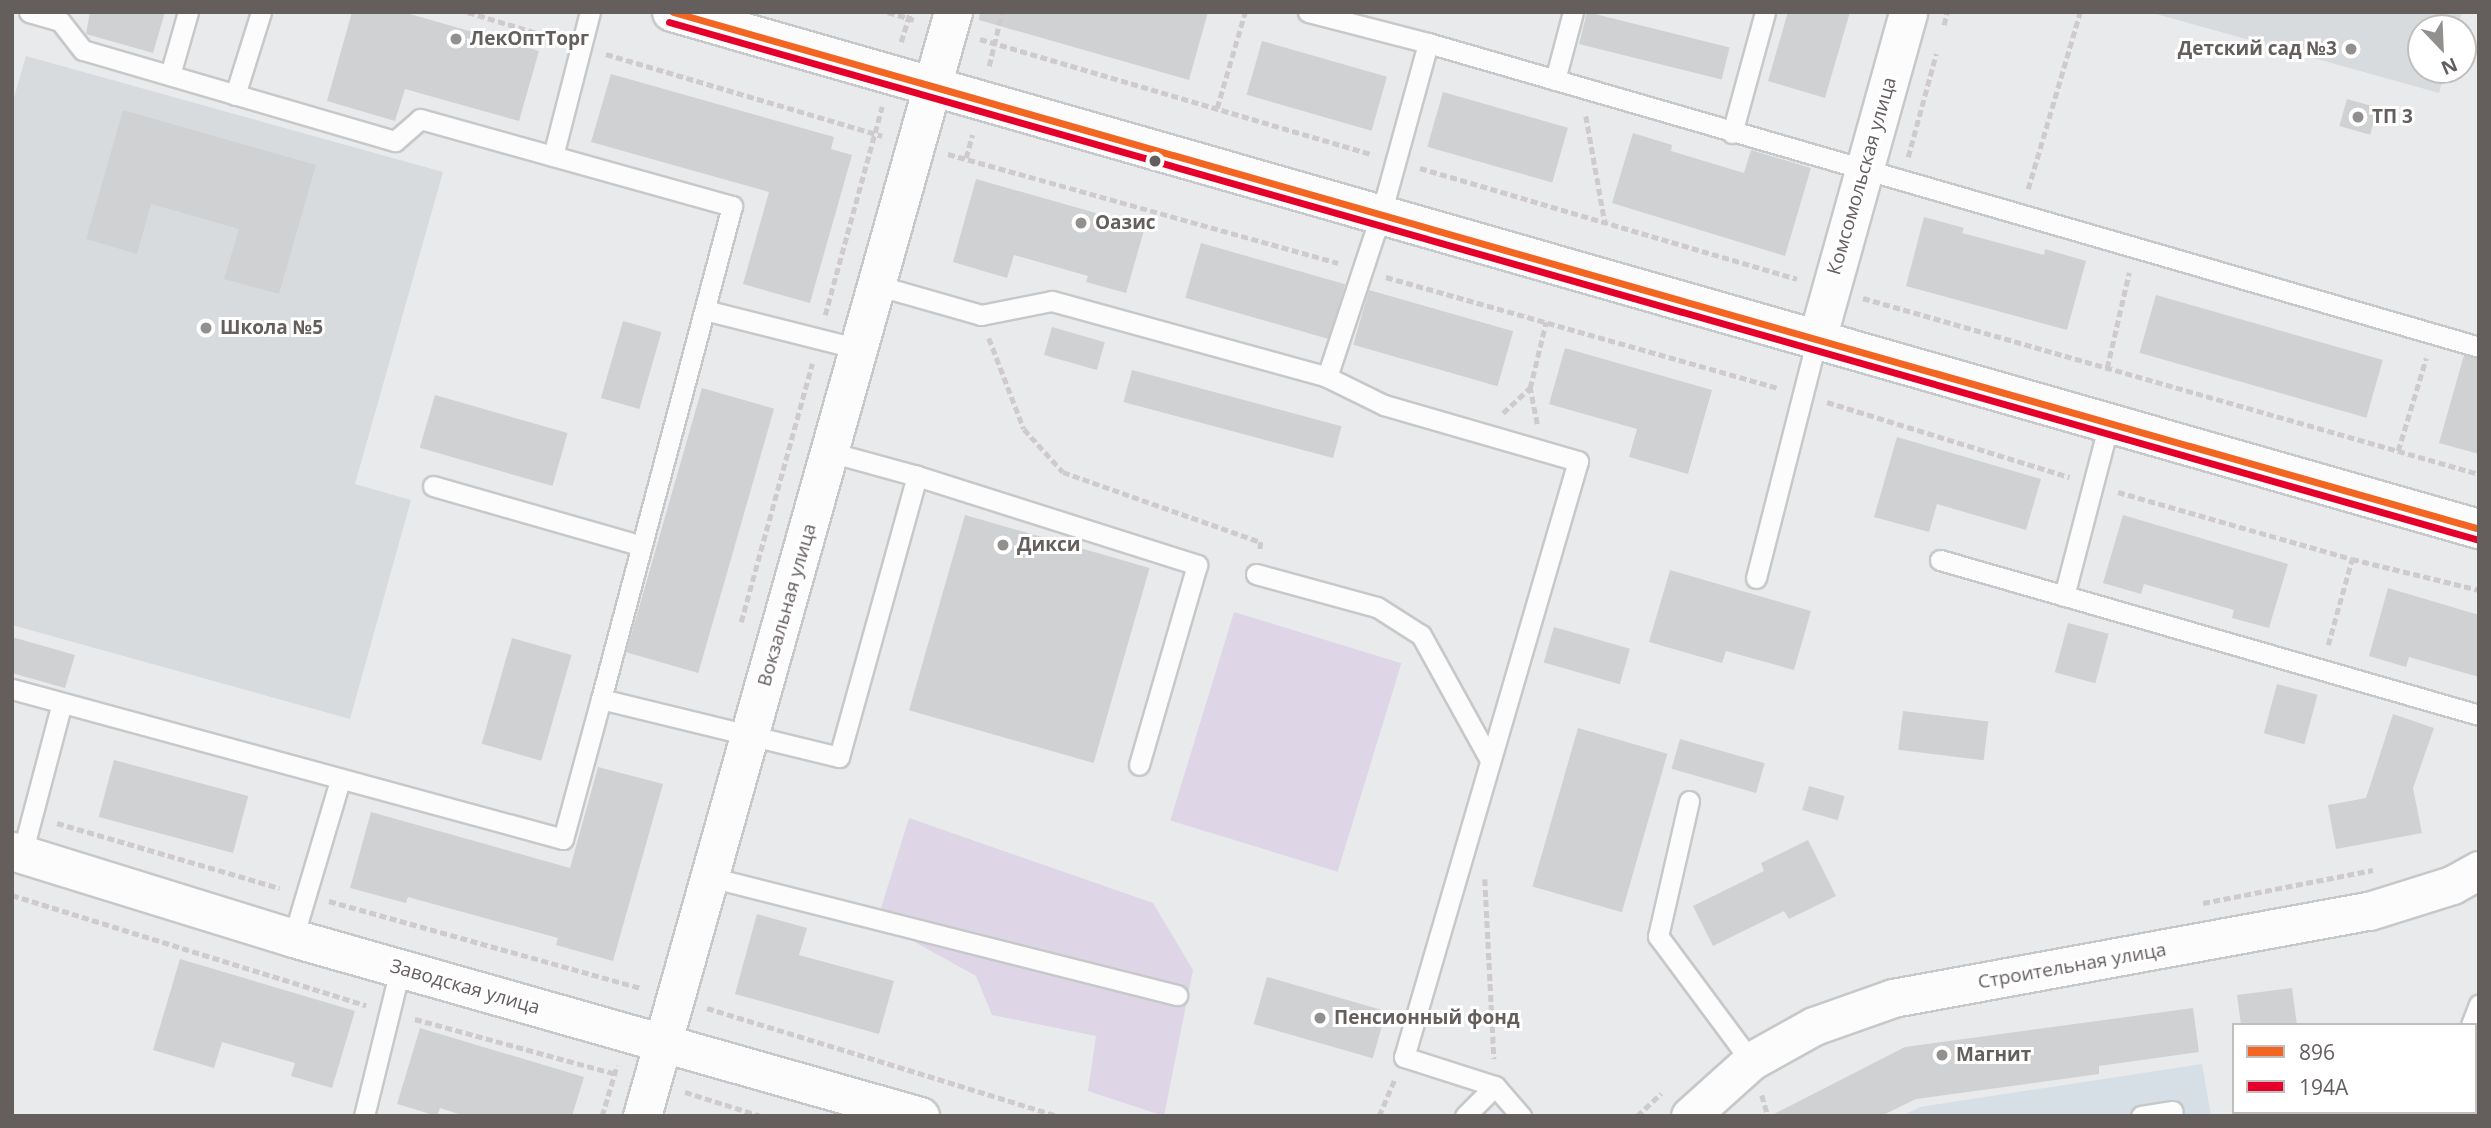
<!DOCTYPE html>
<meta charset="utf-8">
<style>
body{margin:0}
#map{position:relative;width:2491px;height:1128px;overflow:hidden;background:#e8eaec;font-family:"Open Sans",sans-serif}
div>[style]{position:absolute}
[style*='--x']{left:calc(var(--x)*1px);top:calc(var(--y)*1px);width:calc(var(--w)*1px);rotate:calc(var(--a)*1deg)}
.commercial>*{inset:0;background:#d5dfe5}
.education>*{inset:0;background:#d8dbdd}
.green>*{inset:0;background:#ded6e6;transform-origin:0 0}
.building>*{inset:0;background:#d0d1d3;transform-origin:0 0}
.path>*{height:4.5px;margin-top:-2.25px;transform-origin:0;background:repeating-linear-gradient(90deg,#cecace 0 7px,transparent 0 10.5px)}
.roads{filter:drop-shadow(2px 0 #c7c8c9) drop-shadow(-2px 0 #c7c8c9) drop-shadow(0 2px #c7c8c9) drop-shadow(0 -2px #c7c8c9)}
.service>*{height:19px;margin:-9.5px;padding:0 9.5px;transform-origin:9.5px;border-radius:9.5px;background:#fcfcfc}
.minor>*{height:37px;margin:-18.5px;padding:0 18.5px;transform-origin:18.5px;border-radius:18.5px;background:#fcfcfc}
.tertiary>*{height:38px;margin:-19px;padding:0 19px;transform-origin:19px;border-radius:19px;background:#fcfcfc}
.bus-1>*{height:7px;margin:-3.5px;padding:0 3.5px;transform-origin:3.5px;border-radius:3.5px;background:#f26522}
.bus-2>*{height:7px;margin:-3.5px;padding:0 3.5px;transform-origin:3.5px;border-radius:3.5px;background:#e4002b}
.dots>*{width:19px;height:19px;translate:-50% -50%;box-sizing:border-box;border:4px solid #fff;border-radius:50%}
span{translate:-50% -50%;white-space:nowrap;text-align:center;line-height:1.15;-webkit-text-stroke:6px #fff;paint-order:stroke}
.poi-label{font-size:19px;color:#645e5d;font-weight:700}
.left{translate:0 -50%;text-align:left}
.right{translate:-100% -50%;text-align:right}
.street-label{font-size:19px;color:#645e5d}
.frame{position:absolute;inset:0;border:14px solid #645e5d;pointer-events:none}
.legend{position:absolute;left:2232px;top:1023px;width:245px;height:91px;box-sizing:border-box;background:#fff;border:2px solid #c1bfbe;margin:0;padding:9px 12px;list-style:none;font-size:21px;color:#645e5d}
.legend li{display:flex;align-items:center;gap:14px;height:35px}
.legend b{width:35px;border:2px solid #c1bfbe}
.north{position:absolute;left:2407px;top:14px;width:70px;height:70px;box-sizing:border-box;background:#fff;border:2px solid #c1bfbe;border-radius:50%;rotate:157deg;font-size:19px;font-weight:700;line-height:28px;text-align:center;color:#645e5d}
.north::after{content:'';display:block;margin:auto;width:24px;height:32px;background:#928f8f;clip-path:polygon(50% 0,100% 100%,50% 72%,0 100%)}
</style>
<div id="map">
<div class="commercial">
<div style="clip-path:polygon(2202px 1064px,2211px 1116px,1902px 1116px,1920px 1107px)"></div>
</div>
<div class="education">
<div style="clip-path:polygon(2149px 12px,2462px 12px,2457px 28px,2421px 28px,2421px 70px,2445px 70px,2439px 93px)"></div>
<div style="clip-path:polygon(26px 56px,443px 172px,355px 484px,411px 500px,350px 719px,12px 625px,12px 104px)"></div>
</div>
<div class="green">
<div style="left:1234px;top:612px;width:175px;height:218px;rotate:17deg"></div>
<div style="clip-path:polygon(909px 818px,1153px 903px,1193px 970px,1164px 1116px,1088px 1091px,1096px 1036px,992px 1015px,976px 976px,877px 921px)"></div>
</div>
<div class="building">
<div style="clip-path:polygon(90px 12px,165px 12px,153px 53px,86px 34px)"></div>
<div style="clip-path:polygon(352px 12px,403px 12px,539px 51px,519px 121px,405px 89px,395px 121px,327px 101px)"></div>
<div style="clip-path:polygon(980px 12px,1208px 12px,1189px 80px,979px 20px)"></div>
<div style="left:1587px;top:12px;width:147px;height:33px;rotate:14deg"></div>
<div style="clip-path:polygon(1788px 12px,1850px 12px,1825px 98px,1768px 81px)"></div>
<div style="left:1262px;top:41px;width:130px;height:56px;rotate:16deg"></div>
<div style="clip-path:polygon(611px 74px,834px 137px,831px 149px,852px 155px,810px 303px,743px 284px,769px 192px,591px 142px)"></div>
<div style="left:1443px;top:92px;width:130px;height:57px;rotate:16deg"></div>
<div style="left:2347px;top:99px;width:32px;height:28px;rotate:16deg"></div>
<div style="clip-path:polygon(123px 110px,316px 165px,279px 294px,224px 279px,239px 229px,151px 204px,137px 254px,86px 239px)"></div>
<div style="clip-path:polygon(1633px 133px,1672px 145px,1671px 151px,1744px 173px,1751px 150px,1811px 168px,1785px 256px,1612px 203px)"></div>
<div style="clip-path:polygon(976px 179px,1145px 227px,1126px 293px,1086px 282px,1088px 276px,1014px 255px,1007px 278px,953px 262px)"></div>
<div style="clip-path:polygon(1924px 217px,1964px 228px,1962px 233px,2044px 255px,2045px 249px,2086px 261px,2067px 330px,1906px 286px)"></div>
<div style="left:1201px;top:243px;width:150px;height:57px;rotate:16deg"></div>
<div style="left:1369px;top:290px;width:150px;height:57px;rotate:16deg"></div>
<div style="left:2156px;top:295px;width:236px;height:60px;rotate:16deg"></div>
<div style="left:623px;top:321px;width:40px;height:80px;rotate:16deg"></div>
<div style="left:1052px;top:327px;width:55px;height:29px;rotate:16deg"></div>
<div style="clip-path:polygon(1565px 348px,1712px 390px,1688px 474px,1629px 457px,1637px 429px,1549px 404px)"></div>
<div style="clip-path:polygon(2464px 355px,2479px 359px,2479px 454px,2439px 443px)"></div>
<div style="left:1132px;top:370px;width:217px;height:33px;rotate:15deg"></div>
<div style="left:702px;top:388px;width:75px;height:275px;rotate:16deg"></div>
<div style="left:435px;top:395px;width:138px;height:55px;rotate:16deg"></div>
<div style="clip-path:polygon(1897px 437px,2041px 479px,2026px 530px,1937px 504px,1929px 532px,1874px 517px)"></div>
<div style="left:965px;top:515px;width:192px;height:203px;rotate:16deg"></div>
<div style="clip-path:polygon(2123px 515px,2288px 564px,2269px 628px,2232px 618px,2234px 610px,2144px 584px,2141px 594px,2103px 583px)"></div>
<div style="clip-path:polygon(1670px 570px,1811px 611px,1794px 670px,1726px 651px,1722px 663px,1649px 642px)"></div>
<div style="clip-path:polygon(2388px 588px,2479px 615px,2479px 677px,2409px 657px,2406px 667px,2369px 656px)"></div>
<div style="left:2068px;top:623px;width:42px;height:51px;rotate:15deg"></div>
<div style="left:1554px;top:627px;width:79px;height:37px;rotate:16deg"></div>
<div style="clip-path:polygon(12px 637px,75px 655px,65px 688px,12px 673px)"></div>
<div style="left:512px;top:638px;width:62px;height:110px;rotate:16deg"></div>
<div style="left:2277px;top:684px;width:42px;height:51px;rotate:15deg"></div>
<div style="left:1903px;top:711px;width:86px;height:39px;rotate:7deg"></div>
<div style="clip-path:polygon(2393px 714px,2434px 728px,2413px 788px,2422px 833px,2336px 849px,2328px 805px,2366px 798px)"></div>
<div style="left:1578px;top:728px;width:93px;height:165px;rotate:16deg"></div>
<div style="left:1680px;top:739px;width:88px;height:31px;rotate:16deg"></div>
<div style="left:114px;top:760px;width:139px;height:59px;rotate:15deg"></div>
<div style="clip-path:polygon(598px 767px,663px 784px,613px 961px,556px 945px,558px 938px,408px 897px,406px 903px,350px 888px,371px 812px,570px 868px)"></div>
<div style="left:1809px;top:786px;width:37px;height:25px;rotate:16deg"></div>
<div style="clip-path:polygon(1808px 840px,1836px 896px,1789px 919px,1784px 911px,1713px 946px,1693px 906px,1764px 871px,1761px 863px)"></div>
<div style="clip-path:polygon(757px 914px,807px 928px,799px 955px,894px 981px,879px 1034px,735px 994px)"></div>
<div style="clip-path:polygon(180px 959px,355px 1011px,332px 1088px,291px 1076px,295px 1063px,222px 1042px,214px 1068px,153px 1050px)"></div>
<div style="left:1267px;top:977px;width:124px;height:49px;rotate:16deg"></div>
<div style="clip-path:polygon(2292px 988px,2297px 1025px,2241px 1025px,2237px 995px)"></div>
<div style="clip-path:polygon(2193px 1008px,2199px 1052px,2099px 1066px,2099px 1074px,1916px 1099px,1881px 1116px,1770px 1116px,1905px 1047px)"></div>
<div style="clip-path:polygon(420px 1028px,584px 1077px,572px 1116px,465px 1116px,440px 1108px,437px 1116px,397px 1104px)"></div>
</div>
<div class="path">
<div style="--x:468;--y:12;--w:93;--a:16.9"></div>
<div style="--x:888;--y:12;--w:27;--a:17"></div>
<div style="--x:1944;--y:25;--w:13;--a:-77"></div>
<div style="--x:980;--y:39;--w:408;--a:16.4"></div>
<div style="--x:901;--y:42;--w:31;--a:-73"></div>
<div style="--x:606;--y:54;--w:288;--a:16.5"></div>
<div style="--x:989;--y:66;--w:56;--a:-76.5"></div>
<div style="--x:1217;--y:108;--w:100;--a:-73.7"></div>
<div style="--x:1586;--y:116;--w:109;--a:79.9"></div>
<div style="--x:948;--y:154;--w:405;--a:15.6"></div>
<div style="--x:1908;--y:157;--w:107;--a:-74.8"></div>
<div style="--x:966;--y:158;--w:24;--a:-75"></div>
<div style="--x:1420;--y:168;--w:393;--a:16.4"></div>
<div style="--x:2028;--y:189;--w:184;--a:-73.6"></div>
<div style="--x:1386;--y:277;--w:408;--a:15.8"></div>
<div style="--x:1863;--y:298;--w:641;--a:15.95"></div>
<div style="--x:825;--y:315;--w:216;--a:-74.7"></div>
<div style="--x:989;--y:338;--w:97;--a:69"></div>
<div style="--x:1024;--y:429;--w:58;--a:47.8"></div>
<div style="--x:1063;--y:472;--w:210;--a:19.5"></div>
<div style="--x:1261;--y:542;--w:7;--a:98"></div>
<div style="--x:2107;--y:368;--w:98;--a:-77"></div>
<div style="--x:1827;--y:402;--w:254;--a:17.2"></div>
<div style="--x:1503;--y:413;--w:37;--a:-43"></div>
<div style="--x:1537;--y:424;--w:37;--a:-101"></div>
<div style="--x:1530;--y:388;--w:68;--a:-76.4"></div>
<div style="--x:2398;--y:451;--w:97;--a:-73.2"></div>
<div style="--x:2118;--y:492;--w:243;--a:16"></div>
<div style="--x:2352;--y:559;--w:131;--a:13.7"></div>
<div style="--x:741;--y:622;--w:268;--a:-74.6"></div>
<div style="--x:2328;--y:645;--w:89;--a:-74.4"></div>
<div style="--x:57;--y:823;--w:232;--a:16.3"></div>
<div style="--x:1485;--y:879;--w:180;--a:87.1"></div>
<div style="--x:12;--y:895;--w:371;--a:17.3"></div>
<div style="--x:329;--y:901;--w:324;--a:15.6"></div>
<div style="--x:2203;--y:903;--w:173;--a:-11"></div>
<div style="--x:707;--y:1008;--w:366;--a:17.1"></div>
<div style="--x:415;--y:1019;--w:208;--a:15.3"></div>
<div style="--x:685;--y:1092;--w:80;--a:17.5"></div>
<div style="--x:1762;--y:1095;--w:22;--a:74"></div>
<div style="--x:2475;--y:1101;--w:16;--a:-76"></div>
<div style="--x:602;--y:1116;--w:53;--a:-73.6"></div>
<div style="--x:1379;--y:1116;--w:39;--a:-67"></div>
<div style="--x:1637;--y:1116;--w:33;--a:-43"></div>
<div style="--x:2471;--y:1116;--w:4;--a:-76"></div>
</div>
<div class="roads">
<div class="service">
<div style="--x:29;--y:12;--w:32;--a:16"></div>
<div style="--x:60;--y:21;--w:37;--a:52"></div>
<div style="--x:83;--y:50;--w:325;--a:16.3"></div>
<div style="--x:395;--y:141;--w:33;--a:-41"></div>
<div style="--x:420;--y:119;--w:324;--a:15.6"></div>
<div style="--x:732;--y:206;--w:510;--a:104.88"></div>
<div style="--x:1308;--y:12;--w:124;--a:14.5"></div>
<div style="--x:1428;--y:43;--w:1094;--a:16.13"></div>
<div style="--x:170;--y:75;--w:66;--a:-74.1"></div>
<div style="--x:1555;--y:80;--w:70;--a:-75.2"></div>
<div style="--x:235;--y:95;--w:87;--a:-72.6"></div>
<div style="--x:1732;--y:133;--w:125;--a:-74.7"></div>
<div style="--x:553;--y:156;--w:149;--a:-75.6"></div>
<div style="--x:876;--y:285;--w:109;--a:15.9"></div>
<div style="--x:981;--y:315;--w:72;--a:-11.2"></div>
<div style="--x:1052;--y:301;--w:285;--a:15.4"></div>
<div style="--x:1327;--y:377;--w:64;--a:26.2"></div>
<div style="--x:1384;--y:405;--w:202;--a:16.1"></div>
<div style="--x:1578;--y:461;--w:621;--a:106.27"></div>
<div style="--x:1404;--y:1057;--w:96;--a:17.7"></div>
<div style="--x:1495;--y:1086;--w:40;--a:49"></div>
<div style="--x:705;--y:310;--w:159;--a:14.2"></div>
<div style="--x:1327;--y:377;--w:172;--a:-71.7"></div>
<div style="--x:1381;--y:214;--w:177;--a:-74.6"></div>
<div style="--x:917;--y:476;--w:294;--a:17.6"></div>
<div style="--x:1197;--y:565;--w:208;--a:106.2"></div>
<div style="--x:433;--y:486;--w:217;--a:16"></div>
<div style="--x:1940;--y:560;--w:561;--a:16.04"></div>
<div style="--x:1256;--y:574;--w:125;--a:15.3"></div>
<div style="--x:1377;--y:607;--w:52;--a:32.5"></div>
<div style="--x:1421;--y:635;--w:141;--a:61.1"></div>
<div style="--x:1756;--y:578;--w:247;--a:-75.7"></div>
<div style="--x:2064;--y:596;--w:179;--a:-75.4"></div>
<div style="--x:12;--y:689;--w:571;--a:15.23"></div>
<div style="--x:563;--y:839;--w:145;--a:-74.8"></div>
<div style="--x:601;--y:699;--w:245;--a:13.7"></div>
<div style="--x:839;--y:757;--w:292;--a:-74.5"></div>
<div style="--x:917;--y:476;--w:90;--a:-164.6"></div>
<div style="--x:1689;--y:801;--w:139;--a:102.9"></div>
<div style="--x:1658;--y:936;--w:156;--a:53.4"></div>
<div style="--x:22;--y:854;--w:156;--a:-75.2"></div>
<div style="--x:710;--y:877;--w:482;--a:14.2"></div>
<div style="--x:293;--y:938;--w:165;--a:-73.4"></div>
<div style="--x:2471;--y:1025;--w:22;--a:-69"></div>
<div style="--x:364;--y:1116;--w:151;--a:-76.2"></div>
<div style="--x:1465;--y:1116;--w:42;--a:-45"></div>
<div style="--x:2141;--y:1116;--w:32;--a:-9"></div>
<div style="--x:2435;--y:1116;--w:4;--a:-76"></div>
</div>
<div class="minor">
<div style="--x:1817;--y:339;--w:339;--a:-74.4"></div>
<div style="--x:12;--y:851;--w:294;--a:17.2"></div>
<div style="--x:293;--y:938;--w:652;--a:15.85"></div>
<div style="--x:642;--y:1116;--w:1147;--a:-74.27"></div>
<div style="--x:1690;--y:1116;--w:82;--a:-42"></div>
<div style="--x:1751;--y:1061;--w:72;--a:-29.1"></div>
<div style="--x:1814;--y:1026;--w:84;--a:-19.5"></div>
<div style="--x:1893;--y:998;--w:484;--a:-10.4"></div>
<div style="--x:2369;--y:911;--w:87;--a:-17.4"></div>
<div style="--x:2452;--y:885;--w:31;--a:-29"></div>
</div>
<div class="tertiary">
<div style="--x:672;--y:12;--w:1880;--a:15.97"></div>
</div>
</div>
<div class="bus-1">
<div style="--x:673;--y:12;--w:1879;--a:15.97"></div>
</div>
<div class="bus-2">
<div style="--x:669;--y:22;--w:1880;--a:15.97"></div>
</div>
<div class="dots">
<div style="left:456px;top:39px;background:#928f8f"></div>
<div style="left:2351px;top:49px;background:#928f8f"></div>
<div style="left:2358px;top:117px;background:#928f8f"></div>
<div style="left:1155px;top:161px;background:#645e5d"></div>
<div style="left:1081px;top:223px;background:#928f8f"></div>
<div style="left:206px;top:328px;background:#928f8f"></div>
<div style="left:1003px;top:545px;background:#928f8f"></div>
<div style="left:1320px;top:1018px;background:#928f8f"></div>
<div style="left:1942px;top:1055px;background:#928f8f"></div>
</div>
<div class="poi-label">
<span class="left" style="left:470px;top:39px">ЛекОптТорг</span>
<span class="right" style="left:2337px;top:49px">Детский сад №3</span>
<span class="left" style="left:2372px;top:117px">ТП 3</span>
<span class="left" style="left:1095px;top:223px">Оазис</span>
<span class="left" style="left:220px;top:328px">Школа №5</span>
<span class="left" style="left:1017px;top:545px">Дикси</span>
<span class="left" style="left:1334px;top:1018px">Пенсионный фонд</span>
<span class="left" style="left:1956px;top:1055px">Магнит</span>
</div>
<div class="street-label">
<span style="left:1862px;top:176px;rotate:-74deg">Комсомольская улица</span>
<span style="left:787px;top:605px;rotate:-74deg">Вокзальная улица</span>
<span style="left:2072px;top:966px;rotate:-10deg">Строительная улица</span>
<span style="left:465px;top:987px;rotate:16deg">Заводская улица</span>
</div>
<div class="frame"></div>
<ul class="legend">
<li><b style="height:9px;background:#f26522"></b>896</li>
<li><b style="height:9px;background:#e4002b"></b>194А</li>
</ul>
<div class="north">N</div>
</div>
